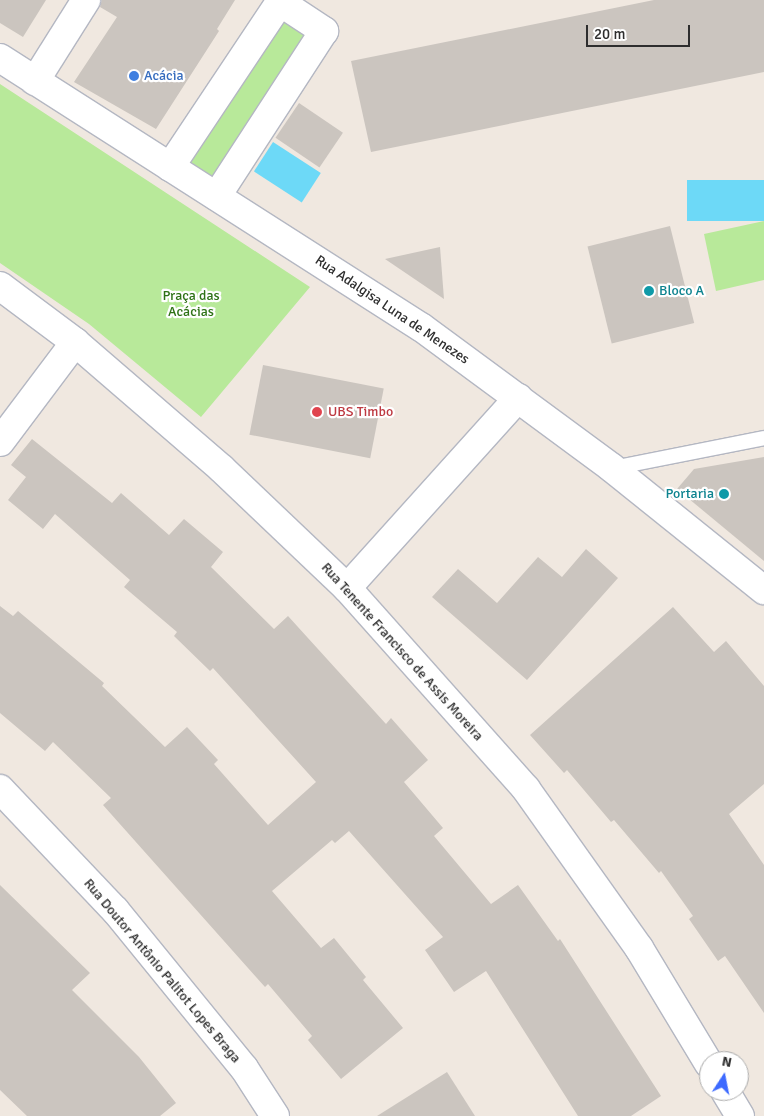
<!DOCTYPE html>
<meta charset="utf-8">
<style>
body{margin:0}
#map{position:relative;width:764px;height:1116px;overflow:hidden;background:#f0e8e0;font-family:Signika,sans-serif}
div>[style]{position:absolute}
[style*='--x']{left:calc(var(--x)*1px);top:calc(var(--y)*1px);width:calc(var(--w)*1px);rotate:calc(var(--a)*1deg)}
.green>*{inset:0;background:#b8e99a;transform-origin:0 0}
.water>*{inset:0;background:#6dd9f7;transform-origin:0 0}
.building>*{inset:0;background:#cbc5bf;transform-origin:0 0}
.roads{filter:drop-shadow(1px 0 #b4b7c2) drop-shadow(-1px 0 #b4b7c2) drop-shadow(0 1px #b4b7c2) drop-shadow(0 -1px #b4b7c2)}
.service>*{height:14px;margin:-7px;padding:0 7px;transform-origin:7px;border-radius:7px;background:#fff}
.minor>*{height:28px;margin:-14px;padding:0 14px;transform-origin:14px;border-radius:14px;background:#fff}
.tertiary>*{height:28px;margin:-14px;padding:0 14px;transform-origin:14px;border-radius:14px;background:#fff}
.dots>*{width:14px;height:14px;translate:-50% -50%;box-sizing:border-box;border:2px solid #fff;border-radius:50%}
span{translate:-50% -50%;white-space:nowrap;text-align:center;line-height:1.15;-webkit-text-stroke:4.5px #fff;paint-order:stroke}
.shop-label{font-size:14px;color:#366cbe}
.left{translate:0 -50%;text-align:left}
.culture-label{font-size:14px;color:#0d838f}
.right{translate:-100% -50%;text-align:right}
.park-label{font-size:14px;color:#2e7216}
.street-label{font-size:14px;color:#2e2e2e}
.health-label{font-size:14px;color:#be3a42}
.north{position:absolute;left:699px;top:1051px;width:50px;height:50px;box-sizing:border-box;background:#fff;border:1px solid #ababab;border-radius:50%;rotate:11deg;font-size:14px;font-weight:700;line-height:20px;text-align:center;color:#2e2e2e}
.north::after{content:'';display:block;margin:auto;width:18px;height:22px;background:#3d6aff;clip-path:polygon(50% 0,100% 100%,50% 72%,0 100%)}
.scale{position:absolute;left:586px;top:25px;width:104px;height:22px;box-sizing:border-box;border:2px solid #2e2e2e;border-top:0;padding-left:6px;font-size:15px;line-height:18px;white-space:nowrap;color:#2e2e2e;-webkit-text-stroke:4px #fff;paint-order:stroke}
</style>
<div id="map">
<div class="green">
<div style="left:280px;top:2px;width:53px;height:198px;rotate:33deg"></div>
<div style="clip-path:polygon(0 84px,310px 287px,201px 417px,89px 324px,0 263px)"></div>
<div style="clip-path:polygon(764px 221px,764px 280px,716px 291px,704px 234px)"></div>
</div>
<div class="water">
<div style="left:273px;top:142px;width:57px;height:35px;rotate:33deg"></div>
<div style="left:764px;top:180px;width:41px;height:77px;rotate:90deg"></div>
</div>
<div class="building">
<div style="clip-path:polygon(0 0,46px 0,23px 37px,0 23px)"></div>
<div style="clip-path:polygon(102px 0,235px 0,217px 29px,219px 31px,156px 129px,74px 82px,117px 17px,100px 7px)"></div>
<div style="clip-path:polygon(654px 0,764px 0,764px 72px,371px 152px,351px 61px)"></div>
<div style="left:299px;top:103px;width:53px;height:42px;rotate:34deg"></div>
<div style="left:670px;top:226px;width:100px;height:85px;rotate:76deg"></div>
<div style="clip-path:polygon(440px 247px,444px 299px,385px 259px)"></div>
<div style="left:263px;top:365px;width:123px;height:71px;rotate:11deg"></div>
<div style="clip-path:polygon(32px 439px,112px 503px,121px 493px,169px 535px,184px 519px,223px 552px,211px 567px,274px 629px,288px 616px,386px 724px,391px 718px,428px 760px,404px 782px,443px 828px,434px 836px,491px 904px,518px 885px,558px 941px,560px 939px,661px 1096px,631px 1116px,578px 1116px,486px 971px,454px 992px,425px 950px,443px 937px,349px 831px,335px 843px,332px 840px,272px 891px,321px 948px,334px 938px,366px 977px,363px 980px,403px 1028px,341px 1079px,308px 1040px,312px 1036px,268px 984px,265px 987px,103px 805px,111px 798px,53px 742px,45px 751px,0 713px,0 606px,13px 616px,18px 611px,104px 683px,102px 686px,165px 747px,187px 727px,218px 760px,214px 764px,268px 825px,316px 782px,213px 668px,210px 671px,174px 636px,177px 632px,124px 587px,130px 580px,55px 514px,43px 529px,8px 500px,26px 477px,11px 465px)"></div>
<div style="clip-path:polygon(764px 457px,764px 561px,677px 489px,694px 469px)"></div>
<div style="clip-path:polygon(586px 549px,618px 578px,527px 680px,432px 597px,458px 569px,497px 603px,538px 557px,562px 577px)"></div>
<div style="clip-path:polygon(673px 607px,714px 652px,726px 641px,764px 686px,764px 784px,729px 814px,764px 865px,764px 1013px,725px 956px,718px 961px,689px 919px,693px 916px,661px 871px,659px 873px,614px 820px,611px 822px,567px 770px,564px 773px,530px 735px)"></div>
<div style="clip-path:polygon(0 885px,90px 973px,72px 990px,139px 1057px,176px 1103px,160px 1116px,27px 1116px,0 1090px)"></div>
<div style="clip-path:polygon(447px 1072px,475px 1116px,377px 1116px)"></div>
</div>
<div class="roads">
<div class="service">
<div style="--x:613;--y:468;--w:154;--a:-11.2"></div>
</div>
<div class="minor">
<div style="--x:0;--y:58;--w:500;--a:32.6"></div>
<div style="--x:421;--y:327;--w:237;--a:36.4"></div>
<div style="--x:612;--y:468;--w:195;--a:38.8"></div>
<div style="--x:35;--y:81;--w:96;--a:-57.8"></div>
<div style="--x:170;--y:167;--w:198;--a:-56.3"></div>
<div style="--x:280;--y:2;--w:53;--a:33.4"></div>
<div style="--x:324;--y:31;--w:197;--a:123"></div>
<div style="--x:0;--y:442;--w:125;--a:-53.1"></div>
<div style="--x:347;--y:588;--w:256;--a:-48"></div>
<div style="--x:0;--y:789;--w:167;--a:46.5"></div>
<div style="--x:115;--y:910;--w:204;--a:50.8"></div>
<div style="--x:244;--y:1068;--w:57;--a:57.1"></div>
</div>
<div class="tertiary">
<div style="--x:0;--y:286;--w:94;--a:36.7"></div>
<div style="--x:75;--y:342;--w:194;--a:40.8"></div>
<div style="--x:222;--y:469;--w:173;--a:43.6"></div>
<div style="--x:347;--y:588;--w:269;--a:48.3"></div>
<div style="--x:526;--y:789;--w:195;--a:54.6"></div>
<div style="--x:639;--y:948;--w:135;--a:58.9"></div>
<div style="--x:725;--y:1091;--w:29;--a:59"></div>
</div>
</div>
<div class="dots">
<div style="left:134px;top:76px;background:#3f7fe0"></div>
<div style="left:649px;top:291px;background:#0f9aa8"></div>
<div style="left:317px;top:412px;background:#e0444e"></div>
<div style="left:724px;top:494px;background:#0f9aa8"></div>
</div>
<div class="shop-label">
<span class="left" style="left:144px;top:76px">Acácia</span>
</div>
<div class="culture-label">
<span class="left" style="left:659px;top:291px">Bloco A</span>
<span class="right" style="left:714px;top:494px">Portaria</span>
</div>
<div class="park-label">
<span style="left:191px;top:304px">Praça das<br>Acácias</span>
</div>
<div class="street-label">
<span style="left:392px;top:310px;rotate:34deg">Rua Adalgisa Luna de Menezes</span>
<span style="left:402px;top:652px;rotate:48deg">Rua Tenente Francisco de Assis Moreira</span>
<span style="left:162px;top:971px;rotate:50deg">Rua Doutor Antônio Palitot Lopes Braga</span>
</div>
<div class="health-label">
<span class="left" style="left:328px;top:412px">UBS Timbo</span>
</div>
<div class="north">N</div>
<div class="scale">20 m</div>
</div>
